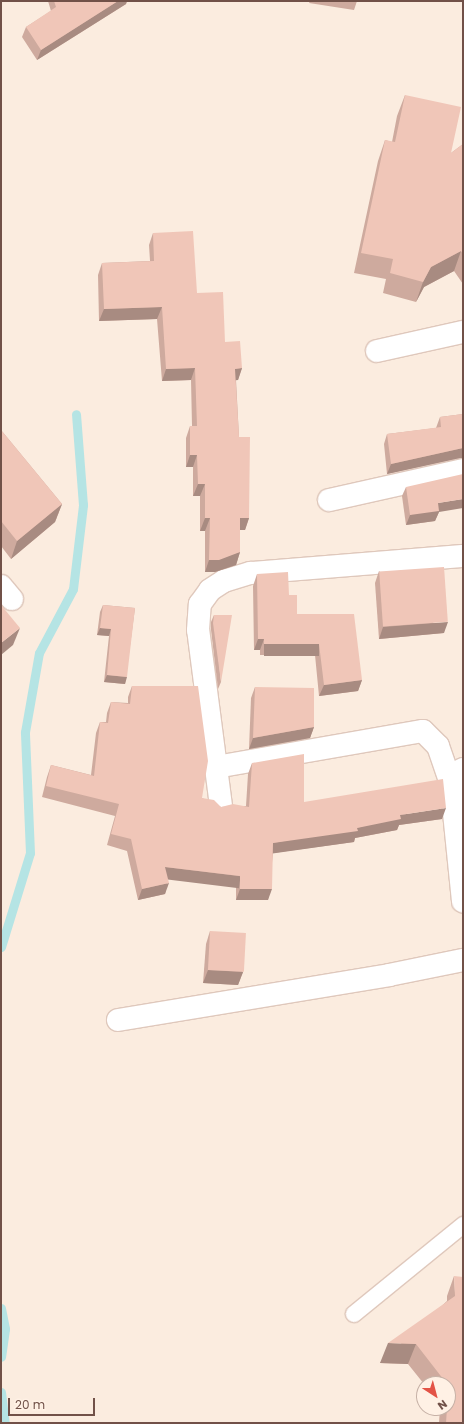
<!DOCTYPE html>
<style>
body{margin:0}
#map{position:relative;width:464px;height:1424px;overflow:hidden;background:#fbecdf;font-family:Poppins,sans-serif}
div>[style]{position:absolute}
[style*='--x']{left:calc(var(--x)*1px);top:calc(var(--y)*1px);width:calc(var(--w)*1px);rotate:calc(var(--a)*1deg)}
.stream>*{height:9px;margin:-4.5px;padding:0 4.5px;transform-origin:4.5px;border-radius:4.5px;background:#b5e4e4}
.roads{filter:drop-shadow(1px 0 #dfc8bc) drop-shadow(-1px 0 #dfc8bc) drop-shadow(0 1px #dfc8bc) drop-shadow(0 -1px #dfc8bc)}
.service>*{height:16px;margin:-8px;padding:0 8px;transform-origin:8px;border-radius:8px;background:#fff}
.minor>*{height:22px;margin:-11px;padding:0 11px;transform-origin:11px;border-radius:11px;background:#fff}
.wall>*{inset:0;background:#ceaa9e}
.shaded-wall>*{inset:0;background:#a88b81;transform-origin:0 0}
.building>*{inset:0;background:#f0c6b8;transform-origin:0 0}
span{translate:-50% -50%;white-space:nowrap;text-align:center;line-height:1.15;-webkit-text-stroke:3px #fff1e5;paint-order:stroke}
.frame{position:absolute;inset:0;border:2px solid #715148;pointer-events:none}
.north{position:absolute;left:416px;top:1376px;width:40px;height:40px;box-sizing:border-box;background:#fff1e5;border:1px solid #c6b1a6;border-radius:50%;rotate:144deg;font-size:11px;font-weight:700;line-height:16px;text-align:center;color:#715148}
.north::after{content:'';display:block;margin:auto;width:14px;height:18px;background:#e35346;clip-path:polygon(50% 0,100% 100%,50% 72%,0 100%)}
.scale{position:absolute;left:8px;top:1398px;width:87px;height:18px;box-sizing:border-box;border:2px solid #715148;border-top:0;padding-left:5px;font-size:12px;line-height:14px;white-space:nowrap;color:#715148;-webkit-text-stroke:3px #fff1e5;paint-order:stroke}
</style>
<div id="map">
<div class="stream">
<div style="--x:1;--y:947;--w:98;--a:-72.9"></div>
<div style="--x:30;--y:853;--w:121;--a:-92.4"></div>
<div style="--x:25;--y:732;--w:80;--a:-80"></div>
<div style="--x:39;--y:653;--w:72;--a:-62"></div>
<div style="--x:73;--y:589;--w:85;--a:-83.2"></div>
<div style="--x:83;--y:505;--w:91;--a:-94.4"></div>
<div style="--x:1;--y:1308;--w:21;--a:79"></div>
<div style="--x:5;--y:1329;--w:28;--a:98"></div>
<div style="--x:1;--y:1392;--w:31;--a:83"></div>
</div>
<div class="roads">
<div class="service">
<div style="--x:354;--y:1314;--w:141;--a:-39.2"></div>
</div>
<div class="minor">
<div style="--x:377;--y:351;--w:88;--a:-12.5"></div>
<div style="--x:329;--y:500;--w:137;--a:-12.6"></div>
<div style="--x:1;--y:586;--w:17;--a:50"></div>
<div style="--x:216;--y:767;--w:210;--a:-9.9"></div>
<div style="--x:423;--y:731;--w:21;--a:45"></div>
<div style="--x:438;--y:746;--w:39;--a:71"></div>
<div style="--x:463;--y:769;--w:11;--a:153"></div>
<div style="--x:453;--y:774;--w:9;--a:103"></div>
<div style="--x:451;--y:783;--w:119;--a:84.2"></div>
<div style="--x:221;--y:806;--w:177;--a:-97.4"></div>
<div style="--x:198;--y:630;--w:26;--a:-86"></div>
<div style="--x:200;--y:604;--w:17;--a:-54"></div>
<div style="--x:210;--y:590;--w:17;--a:-33"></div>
<div style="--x:224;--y:581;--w:28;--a:-17"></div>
<div style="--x:251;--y:573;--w:213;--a:-4.6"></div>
<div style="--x:118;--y:1020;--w:275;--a:-9.4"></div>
<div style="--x:389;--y:975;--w:76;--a:-11.5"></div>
</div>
</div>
<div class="wall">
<div style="clip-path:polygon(48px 1px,127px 1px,126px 4px,37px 60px,22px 37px,26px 27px,51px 11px)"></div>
<div style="clip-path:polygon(310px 1px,357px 1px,354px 10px,309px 3px)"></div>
<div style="clip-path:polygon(405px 95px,451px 153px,463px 144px,463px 284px,454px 271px,424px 287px,416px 302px,383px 293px,386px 279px,354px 273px,378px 161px,385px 140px,392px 142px,397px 116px)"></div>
<div style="clip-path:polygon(153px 233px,197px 293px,225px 342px,242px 368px,238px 380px,236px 380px,239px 437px,249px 518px,245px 530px,240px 530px,240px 552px,236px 565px,215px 572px,205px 572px,205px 531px,200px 531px,200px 496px,193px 496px,193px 467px,186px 467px,186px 438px,190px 426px,192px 426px,191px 380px,162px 381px,157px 319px,99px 321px,98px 275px,102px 263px,150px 261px,149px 245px)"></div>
<div style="clip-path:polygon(463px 414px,463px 458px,460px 458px,387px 474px,384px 444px,387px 434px,436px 428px,440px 417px)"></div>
<div style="clip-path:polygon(1px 430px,62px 504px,55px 522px,11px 559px,1px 546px)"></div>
<div style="clip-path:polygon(406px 487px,439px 512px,435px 521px,406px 525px,402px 496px)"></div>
<div style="clip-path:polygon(379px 571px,444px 633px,379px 639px,375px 583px)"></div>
<div style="clip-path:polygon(257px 574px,289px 595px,297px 614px,362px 680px,358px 691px,319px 696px,315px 655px,260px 655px,260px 650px,254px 650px,253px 586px)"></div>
<div style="clip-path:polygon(103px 605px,135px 608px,125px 684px,104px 682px,109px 636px,97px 635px,100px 612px)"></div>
<div style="clip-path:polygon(214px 615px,221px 682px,218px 689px,211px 630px,211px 622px)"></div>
<div style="clip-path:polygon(132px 686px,202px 798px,221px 807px,246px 806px,248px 774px,252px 763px,304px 802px,442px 819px,399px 825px,397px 830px,355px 838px,354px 842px,273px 853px,268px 900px,236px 900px,236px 887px,168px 878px,165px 894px,138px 900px,127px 851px,107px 845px,115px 816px,42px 797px,47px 777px,51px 765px,91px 775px,96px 733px,100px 722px,106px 722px,107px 713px,111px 702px,128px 703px,128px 697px)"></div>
<div style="clip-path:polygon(255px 687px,314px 727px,310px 738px,249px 749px,251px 698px)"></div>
<div style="clip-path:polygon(210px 931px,243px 972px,238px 985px,203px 983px,206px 944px)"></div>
<div style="clip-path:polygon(454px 1276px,463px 1423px,439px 1423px,440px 1408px,448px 1408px,448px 1384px,424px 1384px,408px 1364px,380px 1363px,447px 1301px,447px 1296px)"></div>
</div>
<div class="shaded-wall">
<div style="clip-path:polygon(118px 1px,127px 1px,126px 4px,37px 60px,41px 50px)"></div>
<div style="clip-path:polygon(461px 251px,454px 271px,424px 287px,416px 302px,423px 282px,431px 267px)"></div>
<div style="clip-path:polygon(162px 307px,157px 319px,99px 321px,104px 309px)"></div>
<div style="clip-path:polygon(195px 368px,191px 380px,162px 381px,166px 369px)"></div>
<div style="clip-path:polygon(242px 368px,238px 380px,231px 381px,235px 369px)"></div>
<div style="clip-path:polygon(463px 448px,463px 458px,460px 458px,387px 474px,391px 464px)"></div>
<div style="clip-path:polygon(190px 455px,197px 455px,193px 467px,186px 467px)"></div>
<div style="clip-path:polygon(198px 484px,205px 484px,200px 496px,193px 496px)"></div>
<div style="clip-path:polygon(463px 499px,463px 508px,439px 512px,435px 521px,406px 525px,410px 515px,438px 503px)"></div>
<div style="clip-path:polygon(62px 504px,55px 522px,11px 559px,17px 541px)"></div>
<div style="clip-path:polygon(205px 518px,210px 518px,205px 531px,200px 531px)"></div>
<div style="clip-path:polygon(240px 518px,249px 518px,245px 530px,236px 530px)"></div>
<div style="clip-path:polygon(240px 552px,236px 565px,215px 572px,205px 572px,209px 560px)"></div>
<div style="clip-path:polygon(448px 622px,444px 633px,379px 639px,383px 627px)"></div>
<div style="clip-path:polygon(20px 628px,13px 645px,1px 655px,1px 643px)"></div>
<div style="clip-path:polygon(100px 628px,111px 629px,109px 636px,97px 635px)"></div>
<div style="clip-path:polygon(258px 639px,264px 639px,260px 650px,254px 650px)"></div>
<div style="left:264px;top:644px;width:55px;height:12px"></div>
<div style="clip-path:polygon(107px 675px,127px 677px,125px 684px,104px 682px)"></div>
<div style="clip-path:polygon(362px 680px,358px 691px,319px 696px,324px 685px)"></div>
<div style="clip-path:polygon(314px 727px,310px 738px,249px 749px,253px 738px)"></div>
<div style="clip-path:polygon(446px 808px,442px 819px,399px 825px,397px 830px,355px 838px,354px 842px,269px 854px,273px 843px,357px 828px,400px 815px)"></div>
<div style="left:165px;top:867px;width:76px;height:12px;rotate:7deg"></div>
<div style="clip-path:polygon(169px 883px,165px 894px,138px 900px,142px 889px)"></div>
<div style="clip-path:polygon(240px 889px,272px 889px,268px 900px,236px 900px)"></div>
<div style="clip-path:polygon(208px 970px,243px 972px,238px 985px,203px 983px)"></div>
<div style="clip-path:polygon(388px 1343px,416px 1344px,408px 1364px,380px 1363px)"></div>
</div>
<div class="building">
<div style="clip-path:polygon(54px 1px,118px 1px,41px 50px,26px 27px,56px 7px)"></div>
<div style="clip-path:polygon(405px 95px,461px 107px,451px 153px,463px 144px,463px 254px,461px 251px,431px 267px,423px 282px,390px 273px,393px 259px,361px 253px,385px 140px,395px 142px)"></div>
<div style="clip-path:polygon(193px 231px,197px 293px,223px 292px,225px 342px,240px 341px,242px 368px,235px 369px,239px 437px,250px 437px,249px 518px,240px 518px,240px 552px,219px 560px,209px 560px,210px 518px,205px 518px,205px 484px,198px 484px,197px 455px,190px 455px,190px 426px,197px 426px,195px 368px,166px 369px,162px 307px,104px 309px,102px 263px,154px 261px,153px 233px)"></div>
<div style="clip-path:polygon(463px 414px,463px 448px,391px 464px,387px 434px,441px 427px,440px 417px)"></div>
<div style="clip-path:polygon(1px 430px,62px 504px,17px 541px,1px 521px)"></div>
<div style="clip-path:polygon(463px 474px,463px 499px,438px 503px,439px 511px,410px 515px,406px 487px)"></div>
<div style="left:444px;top:567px;width:55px;height:65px;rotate:86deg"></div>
<div style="clip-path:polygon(288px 572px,289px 595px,297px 595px,297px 614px,354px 614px,362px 680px,324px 685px,319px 644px,264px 644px,264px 639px,258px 639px,257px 574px)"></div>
<div style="clip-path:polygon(1px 605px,20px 628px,1px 643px)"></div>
<div style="clip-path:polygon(103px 605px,135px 608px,127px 677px,107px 675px,111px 629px,100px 628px)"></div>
<div style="clip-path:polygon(214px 615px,232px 615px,221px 682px,213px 623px)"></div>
<div style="clip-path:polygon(132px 686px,198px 686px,208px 761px,202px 798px,214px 800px,221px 807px,233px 804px,249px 807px,252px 763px,304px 754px,304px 802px,443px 779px,446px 808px,400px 815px,401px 819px,357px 828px,358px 831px,273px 843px,272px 889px,240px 889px,240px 876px,165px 867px,169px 883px,142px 889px,131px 839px,111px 834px,119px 804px,46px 786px,51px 765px,94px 776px,100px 722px,108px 723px,111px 702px,130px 704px)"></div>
<div style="clip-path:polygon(255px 687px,314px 688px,314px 727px,253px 738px)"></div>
<div style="left:210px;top:931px;width:36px;height:39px;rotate:3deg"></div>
<div style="clip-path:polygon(454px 1276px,463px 1277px,463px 1423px,446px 1423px,447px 1408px,448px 1408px,448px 1384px,447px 1384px,416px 1344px,388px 1343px,455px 1296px)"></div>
</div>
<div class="frame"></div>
<div class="north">N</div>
<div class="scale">20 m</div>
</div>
